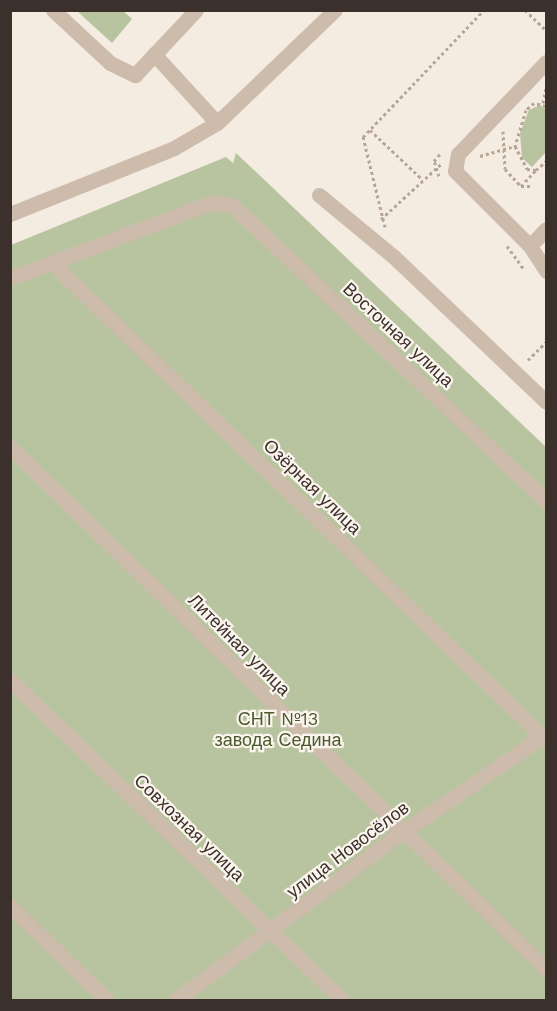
<!DOCTYPE html>
<meta charset="utf-8">
<style>
body{margin:0}
#map{position:relative;width:557px;height:1011px;overflow:hidden;background:#f4ebe1;font-family:"Work Sans",sans-serif}
div>[style]{position:absolute}
[style*='--x']{left:calc(var(--x)*1px);top:calc(var(--y)*1px);width:calc(var(--w)*1px);rotate:calc(var(--a)*1deg)}
.green>*{inset:0;background:#b8c4a0}
.path>*{height:3px;margin-top:-1.5px;transform-origin:0;background:repeating-linear-gradient(90deg,#b9a596 0 3px,transparent 0 6px)}
.minor>*{height:15px;margin:-7.5px;padding:0 7.5px;transform-origin:7.5px;border-radius:7.5px;background:#cdbbac}
span{translate:-50% -50%;white-space:nowrap;text-align:center;line-height:1.15;-webkit-text-stroke:4.5px #fbf5ee;paint-order:stroke}
.street-label{font-size:18px;color:#3b302b}
.park-label{font-size:18px;color:#4a5a2e}
.frame{position:absolute;inset:0;border:12px solid #3b302b;pointer-events:none}
</style>
<div id="map">
<div class="green">
<div style="clip-path:polygon(77px 11px,123px 11px,132px 19px,112px 43px)"></div>
<div style="clip-path:polygon(540px 105px,546px 109px,546px 152px,532px 167px,522px 158px,520px 133px,529px 110px)"></div>
<div style="clip-path:polygon(236px 153px,546px 447px,546px 1000px,11px 1000px,11px 245px,226px 157px,233px 163px)"></div>
</div>
<div class="path">
<div style="--x:525;--y:10;--w:29;--a:44"></div>
<div style="--x:543;--y:103;--w:16;--a:-79"></div>
<div style="--x:546;--y:106;--w:12;--a:-166"></div>
<div style="--x:534;--y:103;--w:11;--a:139"></div>
<div style="--x:526;--y:110;--w:38;--a:107"></div>
<div style="--x:515;--y:146;--w:26;--a:62"></div>
<div style="--x:527;--y:169;--w:9;--a:6"></div>
<div style="--x:536;--y:170;--w:13;--a:-42"></div>
<div style="--x:370;--y:130;--w:70;--a:43.3"></div>
<div style="--x:503;--y:131;--w:38;--a:87"></div>
<div style="--x:505;--y:169;--w:23;--a:47"></div>
<div style="--x:521;--y:186;--w:10;--a:0"></div>
<div style="--x:480;--y:156;--w:36;--a:-16"></div>
<div style="--x:439;--y:176;--w:16;--a:-108"></div>
<div style="--x:434;--y:161;--w:9;--a:-49"></div>
<div style="--x:521;--y:186;--w:22;--a:-47"></div>
<div style="--x:381;--y:219;--w:81;--a:-42.5"></div>
<div style="--x:385;--y:227;--w:93;--a:-103.7"></div>
<div style="--x:363;--y:137;--w:175;--a:-46.4"></div>
<div style="--x:507;--y:246;--w:29;--a:54"></div>
<div style="--x:528;--y:360;--w:25;--a:-45"></div>
</div>
<div class="minor">
<div style="--x:53;--y:10;--w:78;--a:42.9"></div>
<div style="--x:110;--y:63;--w:28;--a:26"></div>
<div style="--x:135;--y:75;--w:89;--a:-46.8"></div>
<div style="--x:154;--y:54;--w:93;--a:47.6"></div>
<div style="--x:546;--y:62;--w:127;--a:133.7"></div>
<div style="--x:458;--y:154;--w:17;--a:100"></div>
<div style="--x:455;--y:171;--w:106;--a:45"></div>
<div style="--x:530;--y:246;--w:23;--a:-47"></div>
<div style="--x:319;--y:195;--w:97;--a:39.6"></div>
<div style="--x:394;--y:257;--w:210;--a:43.6"></div>
<div style="--x:10;--y:214;--w:177;--a:-21.9"></div>
<div style="--x:174;--y:148;--w:50;--a:-30.2"></div>
<div style="--x:217;--y:123;--w:163;--a:-43.8"></div>
<div style="--x:530;--y:246;--w:30;--a:57"></div>
<div style="--x:51;--y:262;--w:688;--a:44"></div>
<div style="--x:10;--y:278;--w:214;--a:-20.6"></div>
<div style="--x:210;--y:203;--w:22;--a:5"></div>
<div style="--x:232;--y:205;--w:432;--a:43.3"></div>
<div style="--x:10;--y:447;--w:748;--a:44.24"></div>
<div style="--x:10;--y:680;--w:462;--a:43.9"></div>
<div style="--x:10;--y:906;--w:135;--a:44.1"></div>
<div style="--x:176;--y:1000;--w:280;--a:-36.6"></div>
<div style="--x:401;--y:833;--w:176;--a:-34.3"></div>
</div>
<div class="street-label">
<span style="left:398px;top:335px;rotate:43deg">Восточная улица</span>
<span style="left:312px;top:487px;rotate:44deg">Озёрная улица</span>
<span style="left:239px;top:645px;rotate:45deg">Литейная улица</span>
<span style="left:189px;top:828px;rotate:44deg">Совхозная улица</span>
<span style="left:348px;top:850px;rotate:-37deg">улица Новосёлов</span>
</div>
<div class="park-label">
<span style="left:278px;top:730px">СНТ №13<br>завода Седина</span>
</div>
<div class="frame"></div>
</div>
